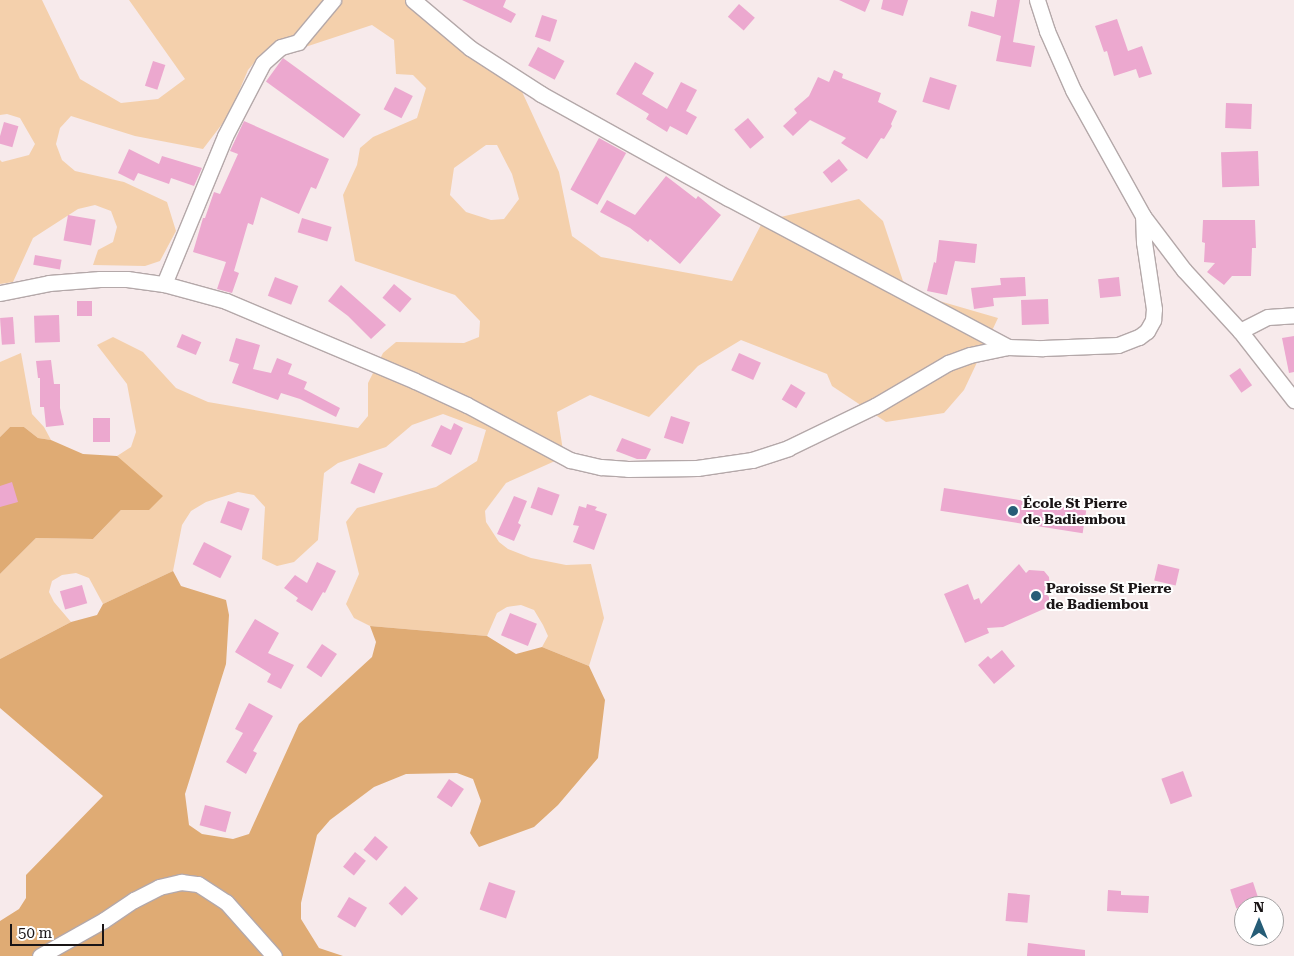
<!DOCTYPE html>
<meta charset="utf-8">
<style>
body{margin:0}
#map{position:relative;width:1294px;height:956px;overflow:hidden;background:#f7eaeb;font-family:"Roboto Serif",serif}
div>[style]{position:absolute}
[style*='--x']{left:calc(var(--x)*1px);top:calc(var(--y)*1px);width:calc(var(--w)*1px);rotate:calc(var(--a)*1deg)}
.green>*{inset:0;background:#f4d0ac}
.forest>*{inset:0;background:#dfab74}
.building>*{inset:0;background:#eca8cf;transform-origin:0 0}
.roads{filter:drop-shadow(1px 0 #b4a8a9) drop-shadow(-1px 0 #b4a8a9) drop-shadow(0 1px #b4a8a9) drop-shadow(0 -1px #b4a8a9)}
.minor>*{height:15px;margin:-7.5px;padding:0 7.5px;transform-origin:7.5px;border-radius:7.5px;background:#fff}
.dots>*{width:14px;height:14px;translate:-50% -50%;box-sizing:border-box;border:2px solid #fff;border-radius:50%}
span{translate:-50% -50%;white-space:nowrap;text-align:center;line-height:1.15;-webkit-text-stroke:4px #fff;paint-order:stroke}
.poi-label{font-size:14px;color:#1a1516;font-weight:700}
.left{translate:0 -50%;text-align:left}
.north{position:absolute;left:1234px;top:896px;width:50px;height:50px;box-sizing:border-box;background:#fff;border:1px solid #a3a1a2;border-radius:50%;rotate:0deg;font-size:14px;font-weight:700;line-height:20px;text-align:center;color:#1a1516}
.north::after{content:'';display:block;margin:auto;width:18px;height:22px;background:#265d77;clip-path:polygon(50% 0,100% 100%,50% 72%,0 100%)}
.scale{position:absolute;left:10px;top:924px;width:94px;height:22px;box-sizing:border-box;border:2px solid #1a1516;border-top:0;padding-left:6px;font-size:15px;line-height:18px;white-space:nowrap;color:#1a1516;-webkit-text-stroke:4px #fff;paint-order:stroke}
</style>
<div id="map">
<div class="green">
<div style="clip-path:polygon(evenodd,0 0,42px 0,80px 79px,121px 103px,158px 99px,185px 79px,129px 0,411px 0,518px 83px,559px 172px,572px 236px,601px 257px,732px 281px,763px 221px,859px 199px,883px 221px,903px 281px,929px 298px,998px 318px,964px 390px,944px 413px,886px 422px,832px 386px,827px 374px,741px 340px,698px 366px,649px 417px,590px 395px,557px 412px,564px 457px,506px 483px,485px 511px,486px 522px,499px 542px,508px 549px,531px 558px,566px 565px,591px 564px,604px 618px,589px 666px,542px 647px,548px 636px,543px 625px,534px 610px,521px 605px,507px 607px,497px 613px,487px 636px,370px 626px,354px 618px,346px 604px,359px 574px,346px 522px,357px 508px,436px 487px,477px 461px,486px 430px,443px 414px,412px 425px,386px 447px,338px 463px,324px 473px,318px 540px,294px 562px,277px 566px,262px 559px,265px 507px,254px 495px,238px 492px,206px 502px,191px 511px,182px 525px,173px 571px,103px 604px,89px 578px,76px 573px,62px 575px,52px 581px,49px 592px,54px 602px,71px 622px,0 659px,0 574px,36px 538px,93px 539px,121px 510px,149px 510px,117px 456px,131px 447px,136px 432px,127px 384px,97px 345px,113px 337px,143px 352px,176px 388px,208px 402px,358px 428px,368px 416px,368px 383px,383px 353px,396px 342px,464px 343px,479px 337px,480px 321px,455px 295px,355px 261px,343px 195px,357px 165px,360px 148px,373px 137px,417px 118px,426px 88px,413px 75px,396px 74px,394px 40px,372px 25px,290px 52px,259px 57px,248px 70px,229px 115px,203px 149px,135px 136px,71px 116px,60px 128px,56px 144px,62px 160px,75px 171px,124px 182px,167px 202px,176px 231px,160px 261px,145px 266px,93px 265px,98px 250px,113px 242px,117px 227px,111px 211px,95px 205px,78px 209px,33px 238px,13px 282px,0 284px,0 160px,2px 162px,29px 155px,35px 144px,20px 118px,7px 114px,0 115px,0 0,486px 145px,497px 145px,512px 174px,519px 199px,504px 219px,491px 220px,466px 212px,450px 195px,454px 168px,486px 145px)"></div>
<div style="clip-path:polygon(21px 353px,32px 414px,44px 427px,51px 440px,38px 438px,24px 427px,10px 427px,0 437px,0 362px)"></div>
</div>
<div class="forest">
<div style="clip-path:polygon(10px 427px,24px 427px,38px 438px,51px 440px,83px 454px,117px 456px,163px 496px,149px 510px,121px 510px,93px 539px,36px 538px,0 574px,0 437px)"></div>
<div style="clip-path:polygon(173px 571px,181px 586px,226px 600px,229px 615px,226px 664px,185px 794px,189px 825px,202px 834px,233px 839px,249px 834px,299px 724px,372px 657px,376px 642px,370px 626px,487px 636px,516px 654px,542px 647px,589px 666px,605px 700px,598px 758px,558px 805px,534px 827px,479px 847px,470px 833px,481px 801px,473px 779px,457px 773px,406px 774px,374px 787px,330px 820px,317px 835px,301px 903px,301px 919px,319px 948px,343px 956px,0 956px,0 921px,19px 909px,26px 898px,26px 875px,103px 796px,0 708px,0 659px,71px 622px,97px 615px,103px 604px)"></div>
</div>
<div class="building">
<div style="clip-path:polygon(462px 0,506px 0,503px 7px,516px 14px,511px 23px)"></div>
<div style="clip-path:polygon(839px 0,870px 0,865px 12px)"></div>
<div style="clip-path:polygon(883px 0,908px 0,903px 16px,881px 9px)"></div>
<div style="clip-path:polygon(997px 0,1020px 0,1013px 42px,1035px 46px,1031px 67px,996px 61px,1001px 36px,968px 26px,971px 11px,994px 17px)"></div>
<div style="left:739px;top:4px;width:21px;height:17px;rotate:41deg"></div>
<div style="left:542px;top:15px;width:16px;height:23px;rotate:18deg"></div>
<div style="clip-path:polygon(1117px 19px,1128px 51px,1142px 46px,1152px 74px,1139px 78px,1136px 69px,1114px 76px,1107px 51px,1104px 52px,1095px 26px)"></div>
<div style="left:538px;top:47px;width:30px;height:21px;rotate:28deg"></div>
<div style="left:283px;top:58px;width:96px;height:29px;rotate:36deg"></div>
<div style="left:153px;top:61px;width:13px;height:26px;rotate:18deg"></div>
<div style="clip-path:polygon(635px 62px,654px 73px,642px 94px,667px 109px,681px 82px,697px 90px,686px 111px,697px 117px,687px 135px,670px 126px,667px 132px,646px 119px,649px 114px,616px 94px)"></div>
<div style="clip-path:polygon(834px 70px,843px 74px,842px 78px,881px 93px,878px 102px,897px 111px,891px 124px,892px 126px,884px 139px,881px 138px,867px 159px,841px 143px,846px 138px,810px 120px,793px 136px,783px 126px,797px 113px,794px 109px,809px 96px,818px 77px,829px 82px)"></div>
<div style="left:930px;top:77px;width:28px;height:26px;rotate:17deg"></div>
<div style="left:395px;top:87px;width:20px;height:25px;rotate:27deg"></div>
<div style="left:1226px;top:103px;width:26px;height:25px;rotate:2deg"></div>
<div style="left:748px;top:118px;width:25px;height:18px;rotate:50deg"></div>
<div style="clip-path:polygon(244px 121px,329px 159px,316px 189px,311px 187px,299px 214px,261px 197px,253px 225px,248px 223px,234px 271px,239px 273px,232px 293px,217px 289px,226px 262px,193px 252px,203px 218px,205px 218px,214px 192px,220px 194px,238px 154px,230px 151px)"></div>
<div style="left:4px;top:122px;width:15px;height:22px;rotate:16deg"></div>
<div style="left:599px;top:138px;width:31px;height:59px;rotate:29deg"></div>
<div style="clip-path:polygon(129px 149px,159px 164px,162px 156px,202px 168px,194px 186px,171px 178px,169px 184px,138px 173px,134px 181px,118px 173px)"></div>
<div style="left:1258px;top:151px;width:35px;height:37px;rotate:88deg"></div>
<div style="left:839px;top:159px;width:14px;height:21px;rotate:51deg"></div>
<div style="clip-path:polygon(666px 176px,696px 199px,698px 196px,721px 215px,680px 264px,650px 239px,648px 242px,630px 228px,600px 212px,607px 200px,635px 215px)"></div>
<div style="left:68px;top:215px;width:28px;height:26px;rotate:10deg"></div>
<div style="left:302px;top:218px;width:31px;height:15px;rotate:17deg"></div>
<div style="clip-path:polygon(1203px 220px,1255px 220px,1256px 248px,1252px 248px,1251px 276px,1232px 276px,1224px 285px,1207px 272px,1215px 263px,1204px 262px,1205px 243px,1202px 242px)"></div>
<div style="clip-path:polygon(939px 240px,977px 244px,975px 263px,955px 261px,947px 295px,927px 291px,934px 262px,936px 263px)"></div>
<div style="left:35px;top:255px;width:27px;height:10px;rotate:10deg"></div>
<div style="left:275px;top:277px;width:25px;height:20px;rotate:21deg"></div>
<div style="clip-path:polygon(1025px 277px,1026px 296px,993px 298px,994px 306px,974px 309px,971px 288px,1001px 285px,1000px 278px)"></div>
<div style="left:1119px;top:277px;width:19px;height:21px;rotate:84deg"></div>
<div style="left:394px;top:284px;width:23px;height:18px;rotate:40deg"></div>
<div style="clip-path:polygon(341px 285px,386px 325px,371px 339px,348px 316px,328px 301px)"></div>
<div style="left:1048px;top:299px;width:25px;height:27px;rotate:88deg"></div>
<div style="left:77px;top:301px;width:15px;height:15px"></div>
<div style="left:59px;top:315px;width:27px;height:25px;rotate:88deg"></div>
<div style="left:13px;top:317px;width:27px;height:13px;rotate:86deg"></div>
<div style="left:182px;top:334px;width:21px;height:14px;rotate:23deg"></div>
<div style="clip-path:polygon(1294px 336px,1294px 372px,1289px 373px,1282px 338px)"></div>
<div style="clip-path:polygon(236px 338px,260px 345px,253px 369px,271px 373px,277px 358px,292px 364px,288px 374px,307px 382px,304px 389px,340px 408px,336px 417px,300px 399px,281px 393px,278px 400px,232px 383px,239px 364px,229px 361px)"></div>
<div style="left:739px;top:353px;width:24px;height:19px;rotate:24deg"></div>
<div style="clip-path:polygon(51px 360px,54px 384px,60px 384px,60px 408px,64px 425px,46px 427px,44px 407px,40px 407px,40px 378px,38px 378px,36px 361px)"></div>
<div style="left:1240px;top:368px;width:21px;height:13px;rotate:55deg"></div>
<div style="left:791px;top:384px;width:17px;height:18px;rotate:31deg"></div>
<div style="left:671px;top:416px;width:20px;height:23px;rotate:18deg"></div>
<div style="left:93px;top:418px;width:17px;height:24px"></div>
<div style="clip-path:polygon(454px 423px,463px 428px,451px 455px,431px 446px,441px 425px,451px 430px)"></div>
<div style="clip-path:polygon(622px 438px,651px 449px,646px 459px,637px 459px,616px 451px)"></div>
<div style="left:359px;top:463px;width:26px;height:22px;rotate:23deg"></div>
<div style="clip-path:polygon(12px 482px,18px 502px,0 507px,0 486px)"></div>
<div style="left:538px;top:487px;width:23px;height:22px;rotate:20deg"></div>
<div style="left:944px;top:488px;width:144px;height:23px;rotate:9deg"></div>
<div style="clip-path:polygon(514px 496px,527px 501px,518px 523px,521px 525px,514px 541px,497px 534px)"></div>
<div style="left:228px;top:501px;width:23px;height:23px;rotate:20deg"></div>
<div style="clip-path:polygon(587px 504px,597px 507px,595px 510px,607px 514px,594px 550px,573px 542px,579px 526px,573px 525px,579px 506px,586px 508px)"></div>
<div style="left:204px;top:542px;width:31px;height:25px;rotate:27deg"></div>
<div style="clip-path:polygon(317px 562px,336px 571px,325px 593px,323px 592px,312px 611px,296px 601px,298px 598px,284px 588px,295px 575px,307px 583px)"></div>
<div style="clip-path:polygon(1019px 564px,1026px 573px,1029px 570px,1044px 571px,1049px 577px,1050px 589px,1045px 593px,1053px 601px,1046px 608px,1003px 627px,987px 628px,989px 633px,965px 643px,944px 594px,968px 584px,974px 600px,979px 598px,981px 604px)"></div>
<div style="left:1158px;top:564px;width:22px;height:17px;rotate:13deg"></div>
<div style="left:82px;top:585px;width:19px;height:23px;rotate:74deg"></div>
<div style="left:510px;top:613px;width:29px;height:24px;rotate:22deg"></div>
<div style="clip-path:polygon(255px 619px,279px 633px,268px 653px,294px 665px,281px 689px,267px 682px,271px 674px,235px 652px)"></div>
<div style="left:322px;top:644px;width:18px;height:28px;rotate:34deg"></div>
<div style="clip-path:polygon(1002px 650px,1015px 666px,994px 684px,978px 665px,988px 656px,991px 659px)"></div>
<div style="clip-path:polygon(249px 703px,273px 716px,253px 751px,257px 753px,246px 774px,226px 762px,243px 733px,235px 729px)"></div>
<div style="left:1183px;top:771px;width:27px;height:23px;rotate:70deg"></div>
<div style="left:449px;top:779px;width:18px;height:22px;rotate:34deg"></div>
<div style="left:205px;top:805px;width:27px;height:21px;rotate:15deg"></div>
<div style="left:375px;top:836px;width:17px;height:18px;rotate:40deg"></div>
<div style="left:355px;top:852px;width:14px;height:19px;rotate:39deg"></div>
<div style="left:489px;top:882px;width:28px;height:29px;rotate:19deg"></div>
<div style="left:1253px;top:882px;width:20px;height:24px;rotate:72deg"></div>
<div style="left:405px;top:886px;width:18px;height:24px;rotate:43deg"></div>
<div style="clip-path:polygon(1108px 890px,1121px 891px,1121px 895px,1149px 896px,1148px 913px,1107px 911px)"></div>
<div style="left:1008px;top:893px;width:22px;height:28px;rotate:5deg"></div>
<div style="left:349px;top:897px;width:21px;height:23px;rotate:31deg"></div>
<div style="clip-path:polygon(1028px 943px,1085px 950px,1085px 956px,1027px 956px)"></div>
</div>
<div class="roads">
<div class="minor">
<div style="--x:413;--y:0;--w:75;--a:40.1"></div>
<div style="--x:470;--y:48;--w:85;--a:32.9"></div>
<div style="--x:541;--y:94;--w:214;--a:29.1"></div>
<div style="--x:728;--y:198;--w:317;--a:28"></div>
<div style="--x:1037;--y:0;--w:33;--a:72"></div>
<div style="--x:1047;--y:31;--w:64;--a:66.2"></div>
<div style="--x:1073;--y:90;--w:144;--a:60.9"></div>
<div style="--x:1143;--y:216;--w:68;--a:52.8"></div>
<div style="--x:1184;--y:270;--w:83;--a:47.4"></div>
<div style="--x:1240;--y:331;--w:88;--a:52"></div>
<div style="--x:164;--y:284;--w:160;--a:-67.6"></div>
<div style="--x:225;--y:136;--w:82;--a:-62.5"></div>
<div style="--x:263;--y:63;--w:24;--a:-42"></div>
<div style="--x:281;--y:47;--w:18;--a:-16"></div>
<div style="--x:298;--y:42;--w:55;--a:-50.2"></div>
<div style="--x:0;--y:293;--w:50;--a:-11.5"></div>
<div style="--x:49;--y:283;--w:51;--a:-4.5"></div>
<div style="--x:100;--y:279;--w:27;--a:0"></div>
<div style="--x:127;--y:279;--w:37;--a:8"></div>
<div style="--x:164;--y:284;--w:64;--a:15.3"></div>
<div style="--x:226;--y:301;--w:205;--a:22.9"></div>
<div style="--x:415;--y:381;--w:57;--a:24.8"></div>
<div style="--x:467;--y:405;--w:117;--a:28.1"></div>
<div style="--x:570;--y:460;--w:32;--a:13"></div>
<div style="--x:601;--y:467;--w:27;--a:4"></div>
<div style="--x:628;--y:469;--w:69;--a:-0.8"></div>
<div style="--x:697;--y:468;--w:56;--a:-8.3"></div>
<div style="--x:752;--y:460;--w:38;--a:-18"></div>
<div style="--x:788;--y:448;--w:97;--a:-25.8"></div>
<div style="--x:875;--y:406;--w:85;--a:-30.5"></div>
<div style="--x:948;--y:363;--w:23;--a:-20"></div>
<div style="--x:970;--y:355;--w:39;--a:-12"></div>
<div style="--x:1008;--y:347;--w:35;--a:2"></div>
<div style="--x:1043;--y:348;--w:75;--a:-2.3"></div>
<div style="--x:1118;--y:345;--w:22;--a:-21"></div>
<div style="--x:1139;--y:337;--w:10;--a:-37"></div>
<div style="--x:1147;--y:331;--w:13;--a:-61"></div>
<div style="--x:1153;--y:320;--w:11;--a:-85"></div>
<div style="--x:1154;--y:309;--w:68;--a:-98.5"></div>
<div style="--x:1144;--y:242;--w:26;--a:-92"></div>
<div style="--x:1240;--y:331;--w:31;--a:-27"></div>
<div style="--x:1268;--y:317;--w:26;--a:-4"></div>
<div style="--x:40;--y:956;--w:73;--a:-29.4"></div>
<div style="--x:104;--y:920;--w:36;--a:-34"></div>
<div style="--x:134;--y:900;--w:28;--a:-27"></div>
<div style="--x:159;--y:887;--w:23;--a:-13"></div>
<div style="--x:181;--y:882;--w:17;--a:7"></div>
<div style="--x:198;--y:884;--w:33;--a:33"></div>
<div style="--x:226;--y:902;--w:72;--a:48.4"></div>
</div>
</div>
<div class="dots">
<div style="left:1013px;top:511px;background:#265d77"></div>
<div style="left:1036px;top:596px;background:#265d77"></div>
</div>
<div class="poi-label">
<span class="left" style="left:1023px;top:511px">École St Pierre<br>de Badiembou</span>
<span class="left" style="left:1046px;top:596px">Paroisse St Pierre<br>de Badiembou</span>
</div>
<div class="north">N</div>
<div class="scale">50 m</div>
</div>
